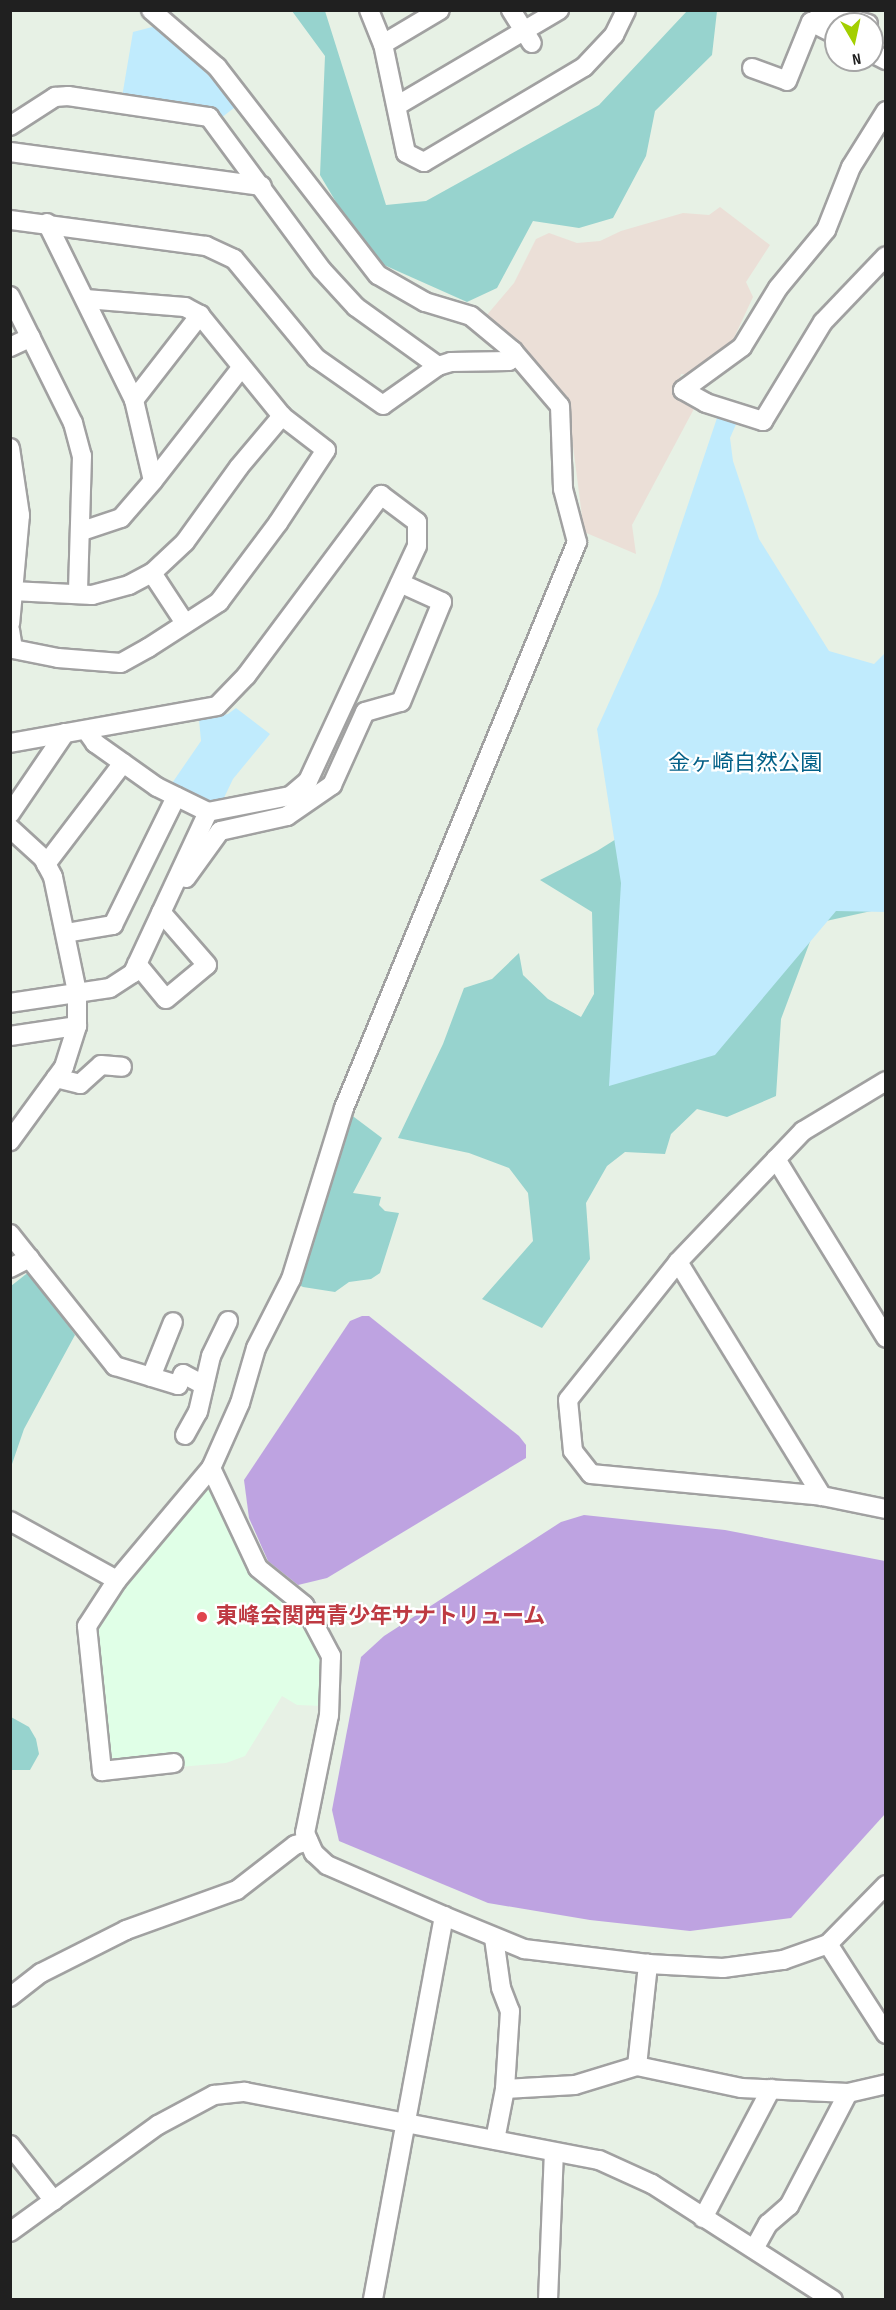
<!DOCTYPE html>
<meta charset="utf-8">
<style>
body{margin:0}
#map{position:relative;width:896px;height:2310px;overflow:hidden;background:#e7f1e5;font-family:"Sofia Sans Condensed","Noto Sans JP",sans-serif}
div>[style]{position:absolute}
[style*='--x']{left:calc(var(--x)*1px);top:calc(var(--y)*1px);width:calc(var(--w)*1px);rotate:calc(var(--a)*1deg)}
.industrial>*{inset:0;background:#ebdfd7}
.education>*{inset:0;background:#e0ffe7}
.forest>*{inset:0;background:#97d3ce}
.park>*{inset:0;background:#c0ebfd}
.water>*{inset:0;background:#bea3e1}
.roads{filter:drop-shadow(2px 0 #a1a1a1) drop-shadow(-2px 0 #a1a1a1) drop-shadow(0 2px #a1a1a1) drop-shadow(0 -2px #a1a1a1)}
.minor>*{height:18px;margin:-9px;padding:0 9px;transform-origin:9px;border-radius:9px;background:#fff}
.dots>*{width:16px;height:16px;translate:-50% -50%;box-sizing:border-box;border:3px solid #fff;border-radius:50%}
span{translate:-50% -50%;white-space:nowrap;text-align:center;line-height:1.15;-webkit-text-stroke:4.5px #fff;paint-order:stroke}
.park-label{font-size:22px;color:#046188}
.health-label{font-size:22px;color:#be3a42;font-weight:700}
.left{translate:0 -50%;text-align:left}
.frame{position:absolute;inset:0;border:12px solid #202020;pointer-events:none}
.north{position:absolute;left:824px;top:12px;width:60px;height:60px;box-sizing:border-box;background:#fff;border:2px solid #a6a6a6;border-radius:50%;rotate:171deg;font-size:16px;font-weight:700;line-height:24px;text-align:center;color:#202020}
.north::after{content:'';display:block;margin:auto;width:21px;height:27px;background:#a3cf00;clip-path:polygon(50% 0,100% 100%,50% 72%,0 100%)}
</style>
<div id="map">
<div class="industrial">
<div style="clip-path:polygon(720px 207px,770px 245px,746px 282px,753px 297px,732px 342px,695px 376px,681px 374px,676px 395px,696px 405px,632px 525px,636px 554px,584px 532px,567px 399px,549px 385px,546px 370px,541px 370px,486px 324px,486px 316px,514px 283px,536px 239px,549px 233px,577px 243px,600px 241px,621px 231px,683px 213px,709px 215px)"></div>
</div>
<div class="education">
<div style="clip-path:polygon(203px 1479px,215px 1489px,259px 1576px,301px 1607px,327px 1655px,323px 1706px,297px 1705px,282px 1696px,245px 1756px,226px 1763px,179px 1767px,179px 1755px,111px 1766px,106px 1761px,91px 1627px)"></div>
</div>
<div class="forest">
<div style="clip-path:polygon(292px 11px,325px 11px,386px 205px,426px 201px,599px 105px,687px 11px,717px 11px,712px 55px,655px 111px,646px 156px,613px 218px,579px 228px,533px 221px,497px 288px,467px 302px,384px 265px,349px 224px,320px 175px,325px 56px)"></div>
<div style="clip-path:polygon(680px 799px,885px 908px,817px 923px,781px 1019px,776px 1096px,727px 1117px,697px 1109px,671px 1134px,665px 1154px,625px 1152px,607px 1166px,586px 1203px,590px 1259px,542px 1328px,482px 1299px,533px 1241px,528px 1193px,509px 1168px,469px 1153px,398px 1138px,443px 1044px,464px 988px,492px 979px,519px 953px,523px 975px,548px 999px,581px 1017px,594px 994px,592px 912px,540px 880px,597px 851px)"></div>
<div style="clip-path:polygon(350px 1114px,382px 1138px,353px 1193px,381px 1197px,379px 1205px,385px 1211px,399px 1213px,380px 1273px,371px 1279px,349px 1282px,335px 1292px,303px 1287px,297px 1284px)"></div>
<div style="clip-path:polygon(30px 1271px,75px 1335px,24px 1429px,11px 1467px,11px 1286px)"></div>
<div style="clip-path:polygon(11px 1717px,29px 1727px,36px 1739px,39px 1754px,30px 1770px,11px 1770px)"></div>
</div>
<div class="park">
<div style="clip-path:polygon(156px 26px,239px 104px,221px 118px,122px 97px,133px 32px)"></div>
<div style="clip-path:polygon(718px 415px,737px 422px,730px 438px,733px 461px,759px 539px,829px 651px,874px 664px,885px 653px,885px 912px,836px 911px,715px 1055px,609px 1086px,621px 883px,597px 729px,658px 594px)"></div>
<div style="clip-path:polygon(236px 708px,270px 734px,233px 779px,221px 804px,206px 805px,168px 789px,201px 741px,199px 720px,228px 714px)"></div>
</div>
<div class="water">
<div style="clip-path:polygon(362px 1316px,369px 1316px,519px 1436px,526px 1445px,526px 1458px,327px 1578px,298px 1585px,268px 1561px,249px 1518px,244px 1480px,350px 1321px)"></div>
<div style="clip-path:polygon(584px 1515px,725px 1530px,885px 1561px,885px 1814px,791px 1918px,690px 1931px,590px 1920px,488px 1903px,339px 1841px,332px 1810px,361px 1657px,384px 1636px,561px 1522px)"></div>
</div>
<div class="roads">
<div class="minor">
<div style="--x:151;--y:10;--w:87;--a:40.8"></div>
<div style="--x:217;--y:67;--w:263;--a:52.3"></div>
<div style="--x:378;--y:275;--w:54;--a:29.9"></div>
<div style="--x:425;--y:302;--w:48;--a:16.9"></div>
<div style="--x:471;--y:316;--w:55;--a:39.8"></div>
<div style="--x:513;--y:351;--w:72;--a:49.5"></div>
<div style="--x:560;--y:406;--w:83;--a:87.9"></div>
<div style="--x:563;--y:489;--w:55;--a:75.2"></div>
<div style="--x:577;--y:542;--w:612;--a:112.38"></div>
<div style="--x:344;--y:1108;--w:179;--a:107.2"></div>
<div style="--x:291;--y:1279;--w:77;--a:116.9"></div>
<div style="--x:256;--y:1348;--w:57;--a:106.2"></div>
<div style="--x:240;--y:1403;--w:71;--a:114"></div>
<div style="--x:211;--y:1468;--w:146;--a:130"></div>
<div style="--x:117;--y:1580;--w:55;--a:123.1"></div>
<div style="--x:87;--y:1626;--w:146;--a:84.1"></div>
<div style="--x:102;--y:1771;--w:72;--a:-6.3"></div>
<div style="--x:369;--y:10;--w:37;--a:68"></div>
<div style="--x:383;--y:44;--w:111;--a:78.1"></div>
<div style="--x:406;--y:153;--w:20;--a:27"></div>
<div style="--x:424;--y:162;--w:186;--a:-30.7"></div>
<div style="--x:584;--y:67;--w:44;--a:-46.8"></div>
<div style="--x:614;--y:35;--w:28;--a:-64"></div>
<div style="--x:511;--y:10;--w:39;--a:58"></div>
<div style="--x:819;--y:10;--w:51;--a:15.9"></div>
<div style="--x:383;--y:44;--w:66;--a:-30.8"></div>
<div style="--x:872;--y:53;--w:16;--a:27"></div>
<div style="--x:752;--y:68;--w:37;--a:20"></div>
<div style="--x:787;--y:81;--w:64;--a:-67.9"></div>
<div style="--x:811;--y:22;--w:28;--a:27"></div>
<div style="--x:398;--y:105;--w:187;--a:-30.5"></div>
<div style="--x:886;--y:111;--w:66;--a:122"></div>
<div style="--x:851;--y:167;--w:68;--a:111.6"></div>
<div style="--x:826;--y:230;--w:75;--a:129.6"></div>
<div style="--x:778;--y:288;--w:69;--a:121.4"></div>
<div style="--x:742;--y:347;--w:73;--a:143.9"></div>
<div style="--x:683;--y:390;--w:26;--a:29"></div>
<div style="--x:706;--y:403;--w:60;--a:17.5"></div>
<div style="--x:763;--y:421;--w:116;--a:-58.8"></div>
<div style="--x:823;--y:322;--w:91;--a:-46.3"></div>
<div style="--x:10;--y:126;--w:54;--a:-32.8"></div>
<div style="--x:55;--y:97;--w:13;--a:-4"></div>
<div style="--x:68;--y:96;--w:143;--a:8.5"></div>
<div style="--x:209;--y:117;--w:190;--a:53.6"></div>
<div style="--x:322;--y:270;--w:50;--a:47.4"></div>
<div style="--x:356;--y:307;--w:101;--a:35.7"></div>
<div style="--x:438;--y:366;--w:67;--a:144.7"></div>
<div style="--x:383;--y:405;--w:82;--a:-145"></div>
<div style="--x:316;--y:358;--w:129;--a:-129.6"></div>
<div style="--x:234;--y:259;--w:31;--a:-155"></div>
<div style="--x:206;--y:246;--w:198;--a:-172.4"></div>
<div style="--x:10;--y:152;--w:254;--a:7.7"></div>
<div style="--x:47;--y:223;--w:197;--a:63.8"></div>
<div style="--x:134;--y:400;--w:83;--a:76.8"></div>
<div style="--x:153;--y:481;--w:49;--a:130.9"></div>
<div style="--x:121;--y:518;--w:41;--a:161.6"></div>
<div style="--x:10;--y:296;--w:142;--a:63.6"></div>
<div style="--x:73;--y:423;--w:34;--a:75"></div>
<div style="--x:82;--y:456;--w:138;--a:91.7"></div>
<div style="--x:10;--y:347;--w:23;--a:-25"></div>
<div style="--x:438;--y:366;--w:14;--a:-17"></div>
<div style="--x:451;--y:362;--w:58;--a:-1"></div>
<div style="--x:509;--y:361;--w:11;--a:-68"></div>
<div style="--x:134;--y:400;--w:108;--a:-52.2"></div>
<div style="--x:10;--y:448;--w:68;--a:81.5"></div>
<div style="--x:20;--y:515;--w:109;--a:95.2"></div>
<div style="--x:153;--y:481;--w:143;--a:-52.1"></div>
<div style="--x:152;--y:573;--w:60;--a:56.6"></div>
<div style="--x:12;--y:591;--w:80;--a:2.9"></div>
<div style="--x:92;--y:595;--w:38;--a:-15"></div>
<div style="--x:129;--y:585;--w:26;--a:-28"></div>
<div style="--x:152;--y:573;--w:45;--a:-43.2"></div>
<div style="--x:185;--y:542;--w:92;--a:-54.2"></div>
<div style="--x:239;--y:467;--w:67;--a:-49.9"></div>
<div style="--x:10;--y:630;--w:19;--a:81"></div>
<div style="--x:13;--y:649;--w:46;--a:11.3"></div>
<div style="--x:58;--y:658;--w:63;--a:4.5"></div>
<div style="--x:121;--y:663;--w:31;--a:-29"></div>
<div style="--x:148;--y:648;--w:85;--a:-32.9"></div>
<div style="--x:219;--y:602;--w:99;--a:-53.2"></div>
<div style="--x:278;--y:523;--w:87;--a:-56.7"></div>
<div style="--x:326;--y:450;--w:56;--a:-142.3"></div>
<div style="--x:282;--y:416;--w:130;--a:-129.1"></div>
<div style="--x:200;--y:315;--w:17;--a:-152"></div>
<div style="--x:185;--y:307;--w:100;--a:-175.4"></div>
<div style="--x:86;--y:730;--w:16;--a:55"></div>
<div style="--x:95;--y:743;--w:76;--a:35.4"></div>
<div style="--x:157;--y:787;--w:57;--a:26.1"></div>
<div style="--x:10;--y:743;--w:210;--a:-10.1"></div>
<div style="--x:217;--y:706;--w:42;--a:-46"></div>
<div style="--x:246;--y:676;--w:226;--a:-53.3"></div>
<div style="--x:381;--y:495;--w:45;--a:36.9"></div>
<div style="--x:417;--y:522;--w:24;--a:90"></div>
<div style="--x:417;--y:546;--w:259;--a:114.9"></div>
<div style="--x:308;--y:781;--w:23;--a:140"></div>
<div style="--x:290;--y:796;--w:84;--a:169"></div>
<div style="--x:208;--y:812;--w:178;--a:115"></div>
<div style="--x:133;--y:973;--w:27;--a:147"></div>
<div style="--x:110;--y:988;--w:101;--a:171.5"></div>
<div style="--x:10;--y:814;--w:98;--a:-55.8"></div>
<div style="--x:10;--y:828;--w:45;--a:42.3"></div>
<div style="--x:43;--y:858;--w:21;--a:62"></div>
<div style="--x:53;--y:877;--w:117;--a:78.2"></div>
<div style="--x:77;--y:992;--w:34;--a:90"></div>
<div style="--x:77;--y:1026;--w:43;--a:107.6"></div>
<div style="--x:64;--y:1067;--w:92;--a:126.1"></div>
<div style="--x:46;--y:864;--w:127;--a:-52.7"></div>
<div style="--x:186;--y:878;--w:58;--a:-54.1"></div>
<div style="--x:220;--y:831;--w:69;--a:-12.6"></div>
<div style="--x:287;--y:816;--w:55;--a:-34.6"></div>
<div style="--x:332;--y:785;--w:80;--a:-65.7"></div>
<div style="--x:365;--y:712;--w:37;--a:-16"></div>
<div style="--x:401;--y:702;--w:108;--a:-67.7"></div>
<div style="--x:442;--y:602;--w:46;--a:-155.7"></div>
<div style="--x:66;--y:933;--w:48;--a:-9.7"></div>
<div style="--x:113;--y:925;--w:143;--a:-63.8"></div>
<div style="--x:137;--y:964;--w:45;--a:50.4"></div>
<div style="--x:166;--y:999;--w:53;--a:-39.7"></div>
<div style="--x:207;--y:965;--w:70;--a:-131"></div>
<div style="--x:10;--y:1036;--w:68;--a:-8.5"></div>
<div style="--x:56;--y:1078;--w:25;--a:14"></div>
<div style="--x:80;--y:1084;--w:28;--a:-42"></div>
<div style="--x:101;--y:1065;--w:21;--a:5"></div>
<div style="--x:886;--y:1081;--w:97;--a:148.9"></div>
<div style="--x:803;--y:1131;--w:181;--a:133.7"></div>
<div style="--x:678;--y:1262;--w:176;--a:128.6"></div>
<div style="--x:568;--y:1400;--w:51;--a:84.4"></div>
<div style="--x:573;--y:1451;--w:29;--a:52"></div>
<div style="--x:591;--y:1474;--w:232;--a:5.4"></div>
<div style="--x:822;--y:1496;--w:65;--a:11.5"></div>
<div style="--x:776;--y:1159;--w:210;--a:58.4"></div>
<div style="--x:10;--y:1234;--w:169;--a:51.5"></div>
<div style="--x:115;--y:1366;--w:66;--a:16.8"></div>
<div style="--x:178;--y:1385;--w:12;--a:-66"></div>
<div style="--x:183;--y:1374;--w:24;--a:28"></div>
<div style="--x:678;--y:1262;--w:275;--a:58.4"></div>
<div style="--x:10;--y:1268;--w:22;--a:-27"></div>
<div style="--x:151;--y:1377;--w:59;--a:-68.2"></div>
<div style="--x:185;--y:1435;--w:26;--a:-61"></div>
<div style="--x:198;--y:1412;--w:57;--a:-76.9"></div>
<div style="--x:211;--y:1356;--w:39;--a:-64"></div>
<div style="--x:211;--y:1468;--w:110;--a:64.8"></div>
<div style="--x:258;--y:1568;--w:59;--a:38.8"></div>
<div style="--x:304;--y:1605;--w:58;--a:62.1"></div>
<div style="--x:331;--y:1656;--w:59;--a:91.9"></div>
<div style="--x:329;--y:1715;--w:120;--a:101.5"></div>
<div style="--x:305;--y:1833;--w:22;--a:66"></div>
<div style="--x:314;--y:1853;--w:18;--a:43"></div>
<div style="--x:327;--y:1865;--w:128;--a:23.6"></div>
<div style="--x:444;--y:1916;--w:391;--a:100.5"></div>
<div style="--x:10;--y:1521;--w:122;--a:28.9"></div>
<div style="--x:886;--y:1885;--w:83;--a:134.5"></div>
<div style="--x:828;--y:1944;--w:107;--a:57.2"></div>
<div style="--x:444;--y:1916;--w:87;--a:22.4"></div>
<div style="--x:524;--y:1949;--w:125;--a:6.9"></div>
<div style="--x:648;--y:1964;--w:75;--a:3.1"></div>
<div style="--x:723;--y:1968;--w:61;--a:-7.6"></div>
<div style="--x:783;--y:1960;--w:48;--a:-19.6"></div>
<div style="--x:494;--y:1938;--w:50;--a:82"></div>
<div style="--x:501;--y:1988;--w:25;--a:69"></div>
<div style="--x:510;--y:2011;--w:78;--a:93.7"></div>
<div style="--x:10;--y:1997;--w:39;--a:-38"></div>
<div style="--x:41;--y:1973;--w:95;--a:-26.8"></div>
<div style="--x:126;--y:1930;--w:118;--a:-19.8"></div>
<div style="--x:237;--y:1890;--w:73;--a:-37.8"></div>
<div style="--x:295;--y:1845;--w:14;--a:-17"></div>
<div style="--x:637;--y:2066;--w:103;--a:-83.8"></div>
<div style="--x:495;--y:2140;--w:52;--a:-78.9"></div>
<div style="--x:505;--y:2089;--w:70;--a:-3.3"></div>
<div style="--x:575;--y:2085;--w:65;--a:-17"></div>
<div style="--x:637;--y:2066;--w:106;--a:11.9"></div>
<div style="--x:741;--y:2088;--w:107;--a:2.7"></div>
<div style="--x:848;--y:2093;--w:39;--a:-13"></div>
<div style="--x:10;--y:2145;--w:71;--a:51.8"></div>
<div style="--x:703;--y:2218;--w:146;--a:-62.2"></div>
<div style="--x:10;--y:2232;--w:183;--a:-35.9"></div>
<div style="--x:158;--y:2125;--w:64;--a:-28.2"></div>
<div style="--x:214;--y:2095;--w:31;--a:-6"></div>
<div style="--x:245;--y:2092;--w:360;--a:10.9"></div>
<div style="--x:599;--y:2160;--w:58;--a:24.4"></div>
<div style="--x:652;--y:2184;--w:215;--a:32.7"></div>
<div style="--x:754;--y:2249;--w:29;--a:-61"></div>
<div style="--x:768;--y:2224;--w:28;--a:-41"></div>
<div style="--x:789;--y:2206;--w:127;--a:-62.4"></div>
<div style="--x:548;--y:2300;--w:148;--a:-87.7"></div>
</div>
</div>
<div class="dots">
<div style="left:202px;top:1617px;background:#e0444e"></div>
</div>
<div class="park-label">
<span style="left:745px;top:764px">金ヶ崎自然公園</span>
</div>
<div class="health-label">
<span class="left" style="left:216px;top:1617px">東峰会関西青少年サナトリューム</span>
</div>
<div class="frame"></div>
<div class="north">N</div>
</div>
